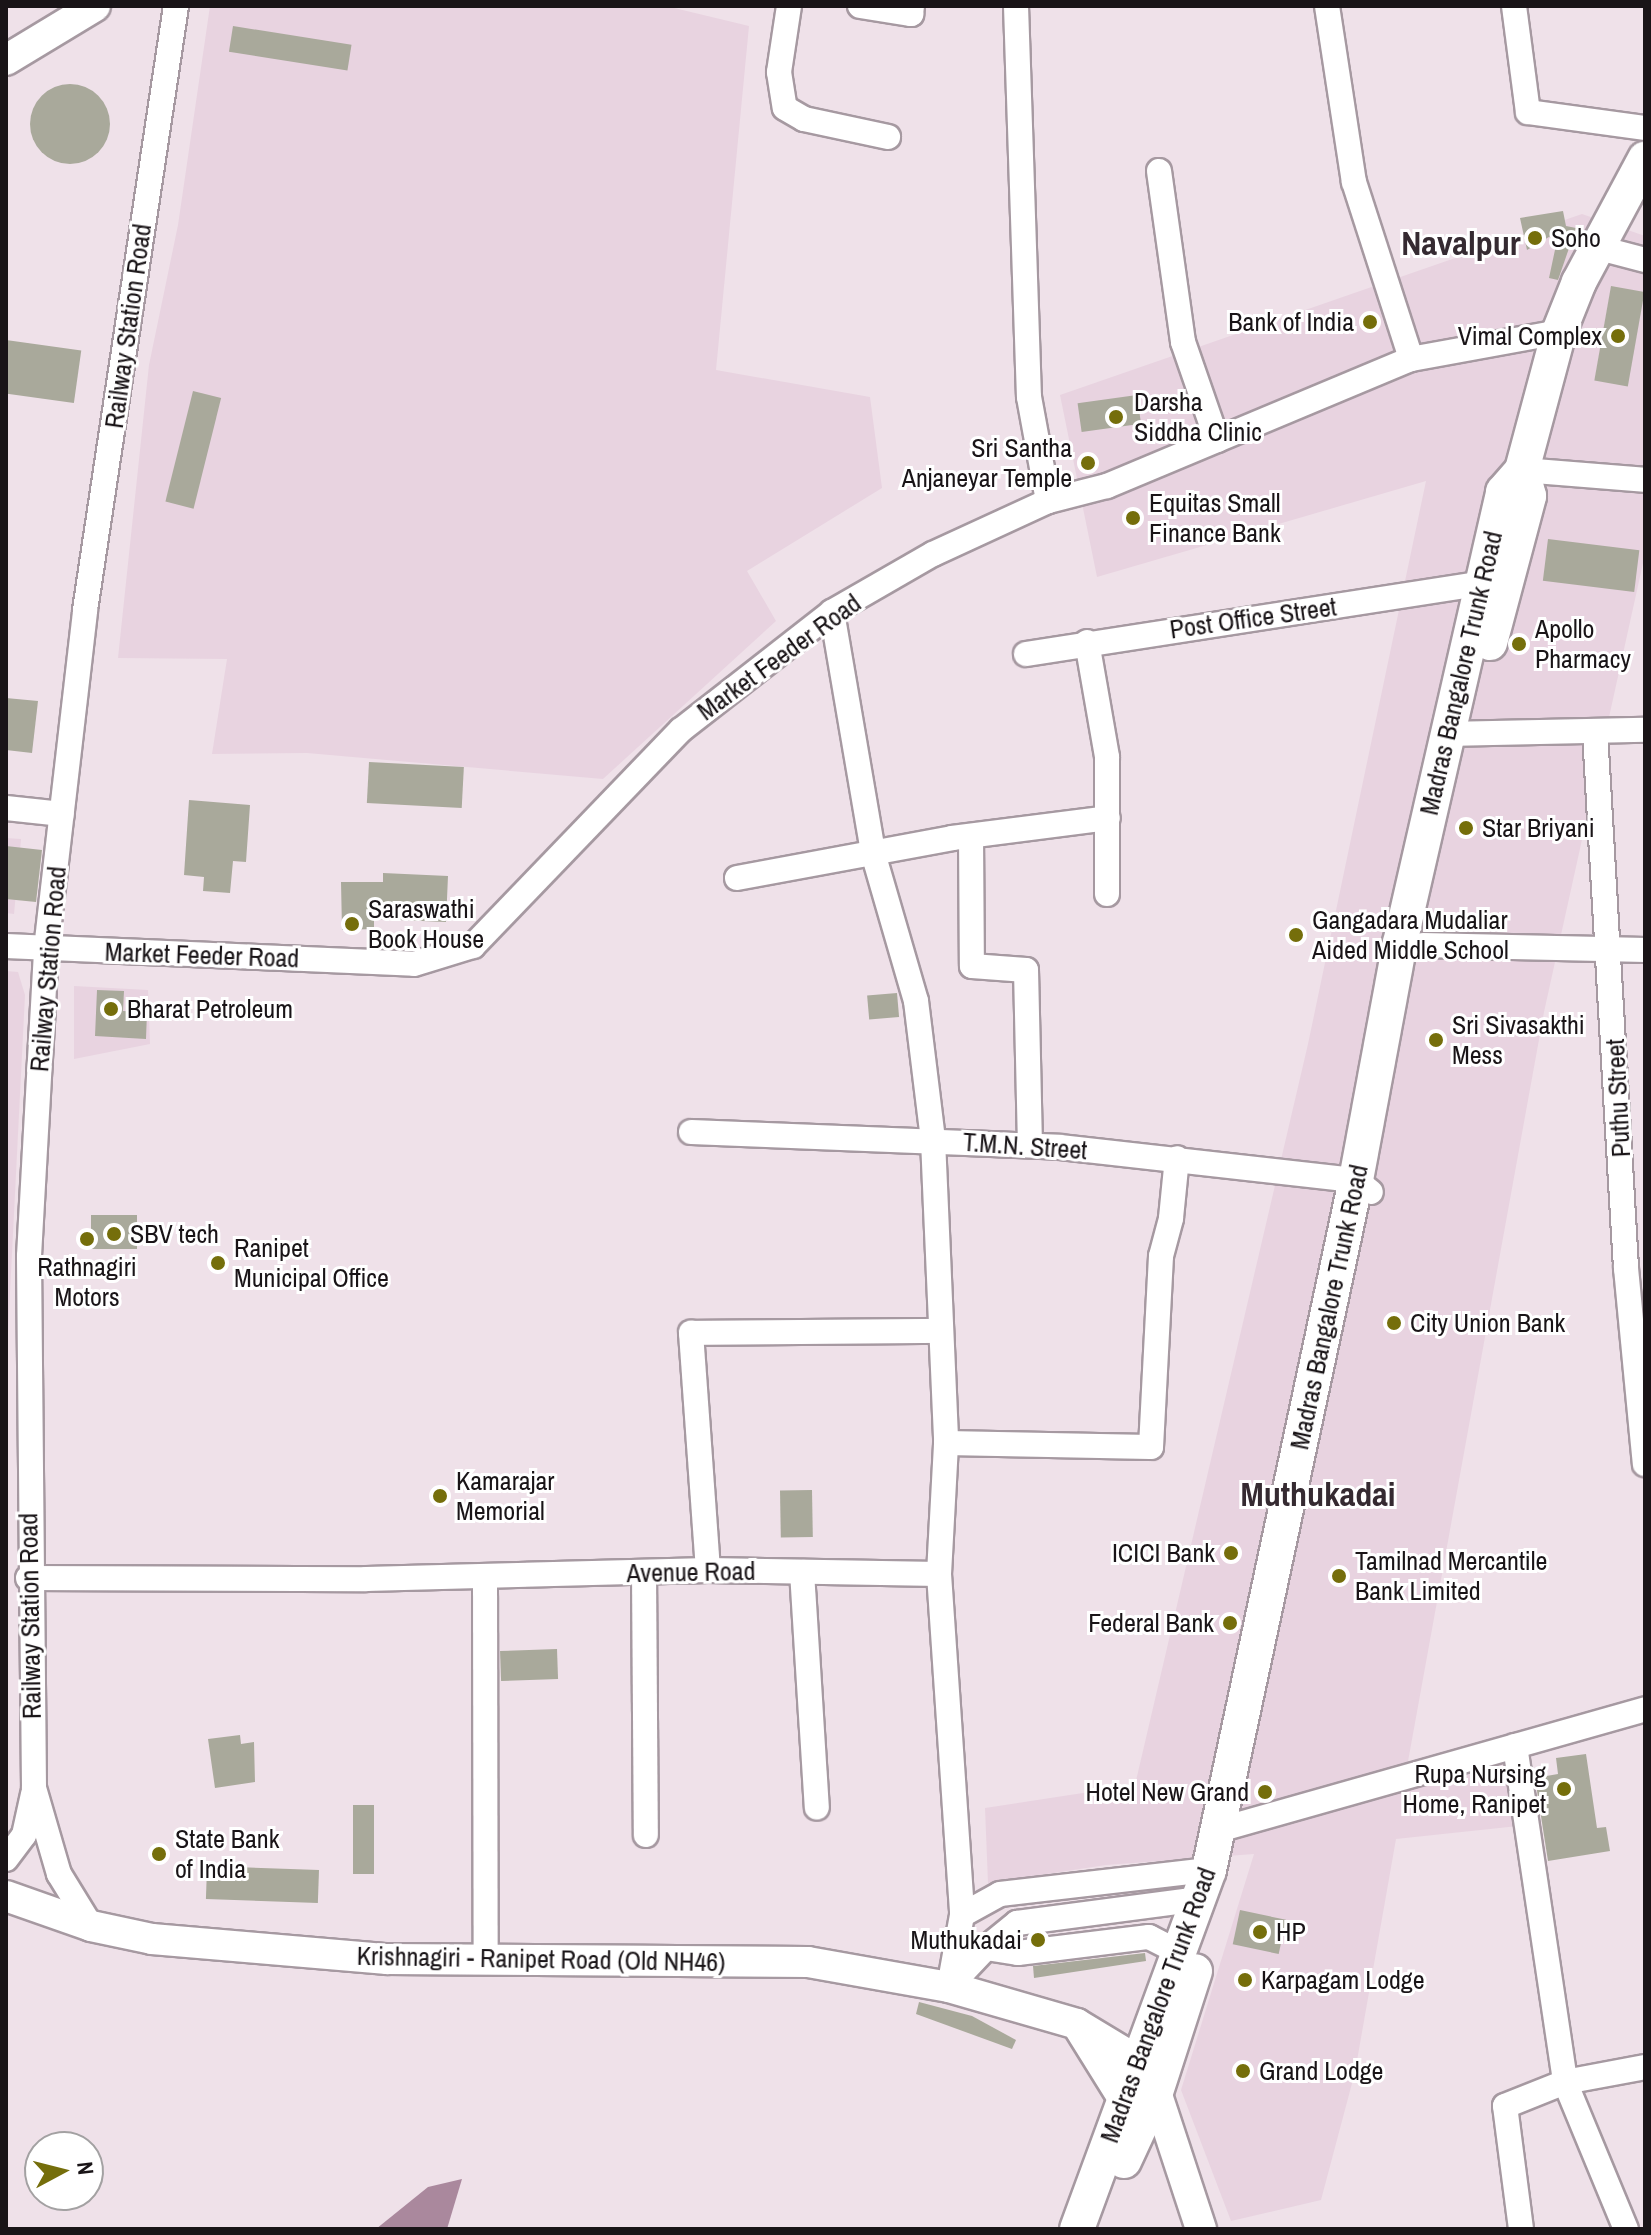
<!DOCTYPE html>
<style>
body{margin:0}
#map{position:relative;width:1651px;height:2235px;overflow:hidden;background:#efe1e9;font-family:"Archivo Narrow",sans-serif}
div>[style]{position:absolute}
[style*='--x']{left:calc(var(--x)*1px);top:calc(var(--y)*1px);width:calc(var(--w)*1px);rotate:calc(var(--a)*1deg)}
.built>*{inset:0;background:#e8d3e0}
.water>*{inset:0;background:#aa889d}
.building>*{inset:0;background:#a9a99b;transform-origin:0 0}
.round{border-radius:50%}
.roads{filter:drop-shadow(2px 0 #a699a1) drop-shadow(-2px 0 #a699a1) drop-shadow(0 2px #a699a1) drop-shadow(0 -2px #a699a1)}
.minor>*{height:24px;margin:-12px;padding:0 12px;transform-origin:12px;border-radius:12px;background:#fff}
.major>*{height:30px;margin:-15px;padding:0 15px;transform-origin:15px;border-radius:15px;background:#fff}
.highway>*{height:34px;margin:-17px;padding:0 17px;transform-origin:17px;border-radius:17px;background:#fff}
.dots>*{width:22px;height:22px;translate:-50% -50%;box-sizing:border-box;border:4px solid #fff;border-radius:50%}
span{translate:-50% -50%;white-space:nowrap;text-align:center;line-height:1.15;-webkit-text-stroke:6px #fff;paint-order:stroke}
.poi-label{font-size:26px;color:#191417}
.left{translate:0 -50%;text-align:left}
.right{translate:-100% -50%;text-align:right}
.street-label{font-size:26px;color:#191417}
.district-label{font-size:34px;color:#352a31;font-weight:700}
.frame{position:absolute;inset:0;border:8px solid #191417;pointer-events:none}
.north{position:absolute;left:24px;top:2131px;width:80px;height:80px;box-sizing:border-box;background:#fff;border:2px solid #a3a1a2;border-radius:50%;rotate:83deg;font-size:22px;font-weight:700;line-height:32px;text-align:center;color:#191417}
.north::after{content:'';display:block;margin:auto;width:28px;height:36px;background:#756e0b;clip-path:polygon(50% 0,100% 100%,50% 72%,0 100%)}
</style>
<div id="map">
<div class="built">
<div style="clip-path:polygon(210px 6px,666px 6px,749px 26px,716px 370px,870px 397px,882px 488px,747px 571px,776px 621px,603px 779px,307px 753px,212px 754px,227px 659px,118px 658px,149px 365px,178px 225px)"></div>
<div style="clip-path:polygon(1582px 214px,1645px 236px,1645px 554px,1544px 1012px,1403px 1789px,1507px 1766px,1518px 1826px,1396px 1839px,1355px 2072px,1321px 2200px,1231px 2221px,1181px 2090px,1254px 1854px,1106px 1865px,988px 1883px,985px 1808px,1135px 1785px,1308px 1044px,1426px 481px,1097px 577px,1060px 395px)"></div>
<div style="clip-path:polygon(6px 838px,21px 839px,14px 914px,6px 913px)"></div>
<div style="clip-path:polygon(6px 971px,18px 972px,25px 995px,6px 1372px)"></div>
<div style="clip-path:polygon(74px 986px,148px 990px,150px 1044px,74px 1059px)"></div>
</div>
<div class="water">
<div style="clip-path:polygon(462px 2179px,447px 2229px,376px 2229px,428px 2187px)"></div>
</div>
<div class="building">
<div style="left:233px;top:26px;width:120px;height:26px;rotate:9deg"></div>
<div class="round" style="left:30px;top:84px;width:80px;height:80px"></div>
<div style="clip-path:polygon(1563px 211px,1566px 226px,1576px 228px,1558px 280px,1549px 278px,1559px 231px,1527px 250px,1520px 218px)"></div>
<div style="left:1611px;top:286px;width:34px;height:96px;rotate:10deg"></div>
<div style="left:6px;top:340px;width:76px;height:53px;rotate:8deg"></div>
<div style="left:193px;top:391px;width:29px;height:114px;rotate:14deg"></div>
<div style="left:1137px;top:395px;width:29px;height:60px;rotate:82deg"></div>
<div style="left:1548px;top:539px;width:92px;height:42px;rotate:7deg"></div>
<div style="clip-path:polygon(6px 698px,38px 701px,32px 753px,6px 750px)"></div>
<div style="left:369px;top:762px;width:95px;height:41px;rotate:3deg"></div>
<div style="clip-path:polygon(189px 800px,250px 805px,246px 862px,233px 861px,230px 893px,203px 891px,204px 877px,184px 875px)"></div>
<div style="clip-path:polygon(6px 846px,42px 850px,36px 902px,6px 899px)"></div>
<div style="clip-path:polygon(383px 873px,448px 876px,446px 922px,374px 919px,374px 929px,342px 930px,341px 882px,383px 882px)"></div>
<div style="clip-path:polygon(97px 990px,124px 991px,123px 1011px,147px 1012px,146px 1039px,95px 1036px)"></div>
<div style="left:897px;top:993px;width:24px;height:30px;rotate:85deg"></div>
<div style="left:137px;top:1215px;width:34px;height:46px;rotate:90deg"></div>
<div style="left:812px;top:1490px;width:47px;height:32px;rotate:89deg"></div>
<div style="left:557px;top:1649px;width:30px;height:57px;rotate:88deg"></div>
<div style="clip-path:polygon(240px 1735px,241px 1744px,254px 1742px,255px 1782px,215px 1788px,208px 1739px)"></div>
<div style="clip-path:polygon(1586px 1754px,1597px 1828px,1606px 1827px,1610px 1851px,1548px 1861px,1535px 1778px,1558px 1774px,1556px 1758px)"></div>
<div style="left:353px;top:1805px;width:21px;height:69px"></div>
<div style="left:319px;top:1870px;width:33px;height:112px;rotate:92deg"></div>
<div style="left:1240px;top:1910px;width:47px;height:35px;rotate:12deg"></div>
<div style="clip-path:polygon(1145px 1953px,1146px 1961px,1034px 1978px,1033px 1966px)"></div>
<div style="clip-path:polygon(919px 2002px,972px 2016px,1016px 2040px,1012px 2049px,916px 2014px)"></div>
</div>
<div class="roads">
<div class="minor">
<div style="--x:789;--y:6;--w:67;--a:98.6"></div>
<div style="--x:779;--y:72;--w:36;--a:81"></div>
<div style="--x:785;--y:108;--w:22;--a:30"></div>
<div style="--x:804;--y:119;--w:86;--a:12.1"></div>
<div style="--x:860;--y:6;--w:52;--a:8.9"></div>
<div style="--x:911;--y:14;--w:8;--a:-83"></div>
<div style="--x:1016;--y:6;--w:391;--a:88.1"></div>
<div style="--x:1029;--y:397;--w:106;--a:79.6"></div>
<div style="--x:1327;--y:6;--w:178;--a:81.3"></div>
<div style="--x:1354;--y:182;--w:186;--a:72.1"></div>
<div style="--x:1514;--y:6;--w:107;--a:82.5"></div>
<div style="--x:1528;--y:112;--w:118;--a:7.8"></div>
<div style="--x:1159;--y:171;--w:173;--a:82"></div>
<div style="--x:1183;--y:342;--w:104;--a:70.9"></div>
<div style="--x:1599;--y:248;--w:48;--a:14.6"></div>
<div style="--x:1522;--y:470;--w:123;--a:4.6"></div>
<div style="--x:832;--y:612;--w:244;--a:80.3"></div>
<div style="--x:873;--y:853;--w:154;--a:73.8"></div>
<div style="--x:916;--y:1001;--w:140;--a:83"></div>
<div style="--x:933;--y:1140;--w:303;--a:87.5"></div>
<div style="--x:1087;--y:642;--w:117;--a:80.1"></div>
<div style="--x:1107;--y:757;--w:137;--a:90"></div>
<div style="--x:1026;--y:654;--w:459;--a:-8.8"></div>
<div style="--x:1595;--y:732;--w:537;--a:86.69"></div>
<div style="--x:1626;--y:1268;--w:197;--a:84.5"></div>
<div style="--x:1446;--y:734;--w:199;--a:-1.2"></div>
<div style="--x:6;--y:808;--w:56;--a:6.1"></div>
<div style="--x:971;--y:836;--w:130;--a:89.6"></div>
<div style="--x:972;--y:966;--w:54;--a:4.2"></div>
<div style="--x:1026;--y:970;--w:175;--a:88.7"></div>
<div style="--x:737;--y:878;--w:219;--a:-10.5"></div>
<div style="--x:952;--y:838;--w:157;--a:-7.3"></div>
<div style="--x:1423;--y:945;--w:222;--a:1.3"></div>
<div style="--x:6;--y:946;--w:408;--a:2.5"></div>
<div style="--x:414;--y:964;--w:62;--a:-17"></div>
<div style="--x:473;--y:946;--w:300;--a:-46.1"></div>
<div style="--x:681;--y:730;--w:192;--a:-38"></div>
<div style="--x:832;--y:612;--w:116;--a:-29.9"></div>
<div style="--x:933;--y:554;--w:127;--a:-24.7"></div>
<div style="--x:1048;--y:501;--w:61;--a:-14.3"></div>
<div style="--x:1107;--y:486;--w:329;--a:-22.7"></div>
<div style="--x:1411;--y:359;--w:150;--a:-10.3"></div>
<div style="--x:691;--y:1132;--w:369;--a:2.3"></div>
<div style="--x:1060;--y:1147;--w:298;--a:6.4"></div>
<div style="--x:1356;--y:1180;--w:19;--a:39"></div>
<div style="--x:708;--y:1570;--w:238;--a:-94.1"></div>
<div style="--x:691;--y:1333;--w:250;--a:-0.5"></div>
<div style="--x:644;--y:1572;--w:263;--a:89.6"></div>
<div style="--x:802;--y:1572;--w:236;--a:86.4"></div>
<div style="--x:939;--y:1574;--w:131;--a:-86.9"></div>
<div style="--x:946;--y:1443;--w:205;--a:1.1"></div>
<div style="--x:1151;--y:1447;--w:191;--a:-87"></div>
<div style="--x:1161;--y:1256;--w:39;--a:-75"></div>
<div style="--x:1171;--y:1218;--w:60;--a:-84.3"></div>
<div style="--x:485;--y:1576;--w:384;--a:89.9"></div>
<div style="--x:28;--y:1578;--w:338;--a:0.2"></div>
<div style="--x:366;--y:1579;--w:342;--a:-1.5"></div>
<div style="--x:708;--y:1570;--w:231;--a:1"></div>
<div style="--x:939;--y:1574;--w:342;--a:86.1"></div>
<div style="--x:962;--y:1915;--w:73;--a:100.2"></div>
<div style="--x:1515;--y:1746;--w:340;--a:81.5"></div>
<div style="--x:1565;--y:2082;--w:159;--a:67.5"></div>
<div style="--x:1215;--y:1831;--w:447;--a:-15.8"></div>
<div style="--x:6;--y:1859;--w:30;--a:-53"></div>
<div style="--x:24;--y:1835;--w:42;--a:-77.6"></div>
<div style="--x:962;--y:1915;--w:43;--a:-28.9"></div>
<div style="--x:1000;--y:1894;--w:210;--a:-6.6"></div>
<div style="--x:91;--y:1926;--w:61;--a:-121.6"></div>
<div style="--x:59;--y:1874;--w:90;--a:-106.2"></div>
<div style="--x:34;--y:1788;--w:532;--a:-90.54"></div>
<div style="--x:29;--y:1256;--w:307;--a:-86.8"></div>
<div style="--x:46;--y:949;--w:341;--a:-83.4"></div>
<div style="--x:85;--y:610;--w:611;--a:-81.43"></div>
<div style="--x:986;--y:1948;--w:40;--a:-39"></div>
<div style="--x:1017;--y:1923;--w:184;--a:-7.5"></div>
<div style="--x:949;--y:1987;--w:54;--a:-46.5"></div>
<div style="--x:986;--y:1948;--w:32;--a:9"></div>
<div style="--x:1018;--y:1953;--w:132;--a:-7"></div>
<div style="--x:1149;--y:1937;--w:31;--a:27"></div>
<div style="--x:1521;--y:2229;--w:124;--a:-97.4"></div>
<div style="--x:1505;--y:2106;--w:65;--a:-21.8"></div>
<div style="--x:1565;--y:2082;--w:81;--a:-10.6"></div>
</div>
<div class="major">
<div style="--x:6;--y:60;--w:104;--a:-31.2"></div>
<div style="--x:6;--y:1896;--w:90;--a:19.4"></div>
<div style="--x:91;--y:1926;--w:62;--a:12"></div>
<div style="--x:152;--y:1939;--w:236;--a:4.9"></div>
<div style="--x:387;--y:1959;--w:421;--a:0.4"></div>
<div style="--x:808;--y:1962;--w:143;--a:10.1"></div>
<div style="--x:949;--y:1987;--w:133;--a:16.1"></div>
<div style="--x:1077;--y:2024;--w:74;--a:31.1"></div>
<div style="--x:1140;--y:2062;--w:34;--a:62"></div>
<div style="--x:1156;--y:2092;--w:144;--a:71.8"></div>
<div style="--x:1080;--y:2029;--w:81;--a:58.1"></div>
<div style="--x:1123;--y:2098;--w:22;--a:39"></div>
</div>
<div class="highway">
<div style="--x:1490;--y:643;--w:152;--a:-75.1"></div>
<div style="--x:1529;--y:496;--w:27;--a:-105"></div>
<div style="--x:1124;--y:2161;--w:76;--a:-65.1"></div>
<div style="--x:1156;--y:2092;--w:127;--a:-72.1"></div>
<div style="--x:1077;--y:2229;--w:382;--a:-69.8"></div>
<div style="--x:1209;--y:1870;--w:705;--a:-77.97"></div>
<div style="--x:1356;--y:1180;--w:241;--a:-79.5"></div>
<div style="--x:1400;--y:943;--w:463;--a:-77.1"></div>
<div style="--x:1503;--y:492;--w:29;--a:-49"></div>
<div style="--x:1522;--y:470;--w:143;--a:-75"></div>
<div style="--x:1559;--y:332;--w:54;--a:-68.2"></div>
<div style="--x:1579;--y:282;--w:140;--a:-61.8"></div>
</div>
</div>
<div class="dots">
<div style="left:1535px;top:238px;background:#756e0b"></div>
<div style="left:1370px;top:322px;background:#756e0b"></div>
<div style="left:1618px;top:336px;background:#756e0b"></div>
<div style="left:1116px;top:417px;background:#756e0b"></div>
<div style="left:1088px;top:463px;background:#756e0b"></div>
<div style="left:1133px;top:518px;background:#756e0b"></div>
<div style="left:1519px;top:644px;background:#756e0b"></div>
<div style="left:1466px;top:828px;background:#756e0b"></div>
<div style="left:352px;top:924px;background:#756e0b"></div>
<div style="left:1296px;top:935px;background:#756e0b"></div>
<div style="left:111px;top:1009px;background:#756e0b"></div>
<div style="left:1436px;top:1040px;background:#756e0b"></div>
<div style="left:114px;top:1234px;background:#756e0b"></div>
<div style="left:87px;top:1239px;background:#756e0b"></div>
<div style="left:218px;top:1263px;background:#756e0b"></div>
<div style="left:1394px;top:1323px;background:#756e0b"></div>
<div style="left:440px;top:1496px;background:#756e0b"></div>
<div style="left:1231px;top:1553px;background:#756e0b"></div>
<div style="left:1339px;top:1576px;background:#756e0b"></div>
<div style="left:1230px;top:1623px;background:#756e0b"></div>
<div style="left:1564px;top:1789px;background:#756e0b"></div>
<div style="left:1265px;top:1792px;background:#756e0b"></div>
<div style="left:159px;top:1854px;background:#756e0b"></div>
<div style="left:1260px;top:1932px;background:#756e0b"></div>
<div style="left:1038px;top:1940px;background:#756e0b"></div>
<div style="left:1245px;top:1980px;background:#756e0b"></div>
<div style="left:1243px;top:2071px;background:#756e0b"></div>
</div>
<div class="poi-label">
<span class="left" style="left:1551px;top:238px">Soho</span>
<span class="right" style="left:1354px;top:322px">Bank of India</span>
<span class="right" style="left:1602px;top:336px">Vimal Complex</span>
<span class="left" style="left:1134px;top:417px">Darsha<br>Siddha Clinic</span>
<span class="right" style="left:1072px;top:463px">Sri Santha<br>Anjaneyar Temple</span>
<span class="left" style="left:1149px;top:518px">Equitas Small<br>Finance Bank</span>
<span class="left" style="left:1535px;top:644px">Apollo<br>Pharmacy</span>
<span class="left" style="left:1482px;top:828px">Star Briyani</span>
<span class="left" style="left:368px;top:924px">Saraswathi<br>Book House</span>
<span class="left" style="left:1312px;top:935px">Gangadara Mudaliar<br>Aided Middle School</span>
<span class="left" style="left:127px;top:1009px">Bharat Petroleum</span>
<span class="left" style="left:1452px;top:1040px">Sri Sivasakthi<br>Mess</span>
<span class="left" style="left:130px;top:1234px">SBV tech</span>
<span class="left" style="left:234px;top:1263px">Ranipet<br>Municipal Office</span>
<span style="left:87px;top:1282px">Rathnagiri<br>Motors</span>
<span class="left" style="left:1410px;top:1323px">City Union Bank</span>
<span class="left" style="left:456px;top:1496px">Kamarajar<br>Memorial</span>
<span class="right" style="left:1215px;top:1553px">ICICI Bank</span>
<span class="left" style="left:1355px;top:1576px">Tamilnad Mercantile<br>Bank Limited</span>
<span class="right" style="left:1214px;top:1623px">Federal Bank</span>
<span class="right" style="left:1546px;top:1789px">Rupa Nursing<br>Home, Ranipet</span>
<span class="right" style="left:1249px;top:1792px">Hotel New Grand</span>
<span class="left" style="left:175px;top:1854px">State Bank<br>of India</span>
<span class="left" style="left:1276px;top:1932px">HP</span>
<span class="right" style="left:1022px;top:1940px">Muthukadai</span>
<span class="left" style="left:1261px;top:1980px">Karpagam Lodge</span>
<span class="left" style="left:1259px;top:2071px">Grand Lodge</span>
</div>
<div class="street-label">
<span style="left:128px;top:326px;rotate:-82deg">Railway Station Road</span>
<span style="left:1253px;top:618px;rotate:-8deg">Post Office Street</span>
<span style="left:779px;top:657px;rotate:-36deg">Market Feeder Road</span>
<span style="left:1461px;top:673px;rotate:-77deg">Madras Bangalore Trunk Road</span>
<span style="left:202px;top:955px;rotate:2deg">Market Feeder Road</span>
<span style="left:48px;top:969px;rotate:-85deg">Railway Station Road</span>
<span style="left:1618px;top:1098px;rotate:-93deg">Puthu Street</span>
<span style="left:1025px;top:1146px;rotate:4deg">T.M.N. Street</span>
<span style="left:1329px;top:1307px;rotate:-78deg">Madras Bangalore Trunk Road</span>
<span style="left:691px;top:1572px;rotate:-1deg">Avenue Road</span>
<span style="left:30px;top:1616px;rotate:-91deg">Railway Station Road</span>
<span style="left:541px;top:1959px;rotate:1deg">Krishnagiri - Ranipet Road (Old NH46)</span>
<span style="left:1158px;top:2005px;rotate:-70deg">Madras Bangalore Trunk Road</span>
</div>
<div class="district-label">
<span style="left:1461px;top:244px">Navalpur</span>
<span style="left:1318px;top:1495px">Muthukadai</span>
</div>
<div class="frame"></div>
<div class="north">N</div>
</div>
